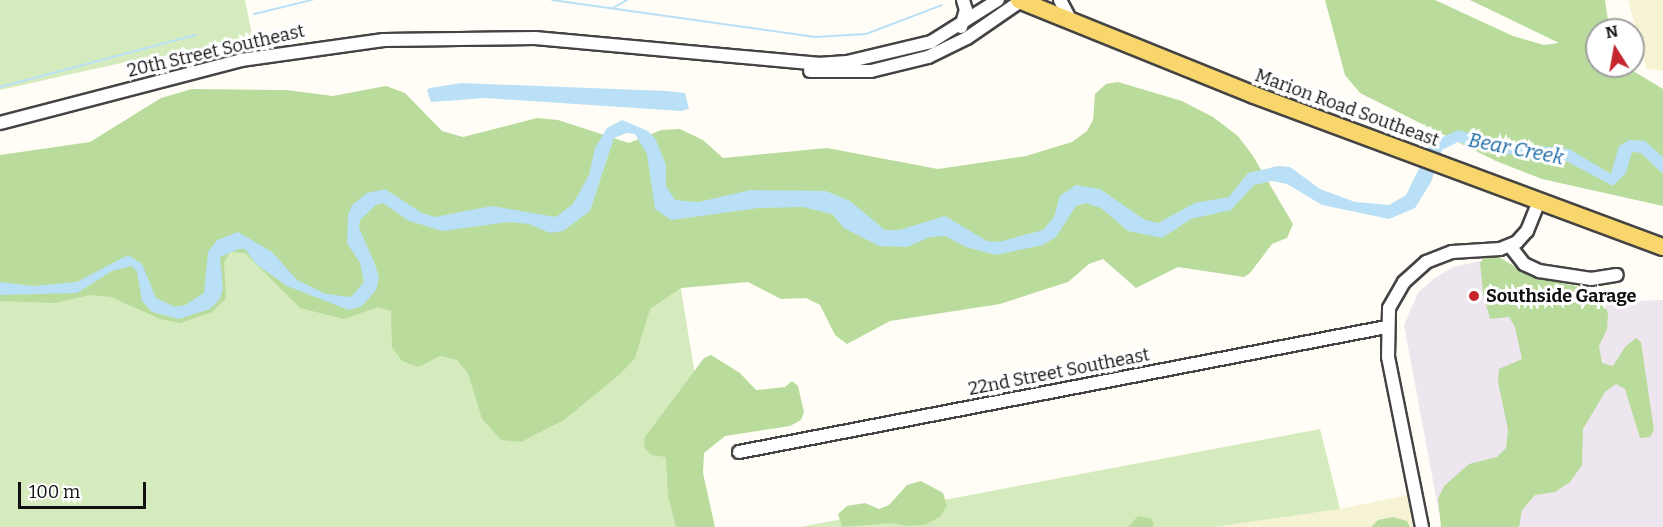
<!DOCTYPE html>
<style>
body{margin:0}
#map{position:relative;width:1663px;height:527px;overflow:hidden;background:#fffdf5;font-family:Bitter,serif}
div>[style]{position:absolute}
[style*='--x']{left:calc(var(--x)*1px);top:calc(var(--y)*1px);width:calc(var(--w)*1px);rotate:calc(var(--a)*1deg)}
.industrial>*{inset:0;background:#eee6ef}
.farmland>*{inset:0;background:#f6f3d4}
.green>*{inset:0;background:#d5ebbd}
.forest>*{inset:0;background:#b9dc9c}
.water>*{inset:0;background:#b9e0f7}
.stream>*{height:2px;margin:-1px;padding:0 1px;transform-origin:1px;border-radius:1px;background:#b9e0f7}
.roads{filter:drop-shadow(2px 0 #444) drop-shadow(-2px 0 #444) drop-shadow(0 2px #444) drop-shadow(0 -2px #444)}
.minor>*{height:12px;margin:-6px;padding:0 6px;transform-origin:6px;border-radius:6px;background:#fff}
.major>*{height:16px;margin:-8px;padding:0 8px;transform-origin:8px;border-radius:8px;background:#f9d66b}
.dots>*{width:16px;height:16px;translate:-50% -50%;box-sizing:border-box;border:3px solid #fff;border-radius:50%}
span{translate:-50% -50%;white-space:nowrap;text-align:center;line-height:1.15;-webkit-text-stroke:6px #fff;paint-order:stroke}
.street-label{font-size:18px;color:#111}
.poi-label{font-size:18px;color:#111;font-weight:700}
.left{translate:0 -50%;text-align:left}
.water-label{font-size:20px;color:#1768a6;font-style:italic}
.north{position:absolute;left:1585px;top:18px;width:60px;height:60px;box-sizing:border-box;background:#fff;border:2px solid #a0a0a0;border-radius:50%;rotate:349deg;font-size:16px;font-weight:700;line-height:24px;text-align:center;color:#111}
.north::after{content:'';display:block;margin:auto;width:21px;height:27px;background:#c4262e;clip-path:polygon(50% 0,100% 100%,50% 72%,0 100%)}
.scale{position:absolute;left:18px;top:482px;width:128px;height:27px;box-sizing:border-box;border:3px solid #111;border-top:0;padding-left:8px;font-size:18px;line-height:21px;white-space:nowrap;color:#111;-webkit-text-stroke:4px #fff;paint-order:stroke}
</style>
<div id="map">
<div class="industrial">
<div style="clip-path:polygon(1489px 259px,1529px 351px,1534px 471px,1439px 513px,1404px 325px,1418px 293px,1433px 279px,1453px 267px)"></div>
<div style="clip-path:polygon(1663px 300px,1663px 527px,1515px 527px,1513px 512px,1591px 302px)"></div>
</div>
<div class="farmland">
<div style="clip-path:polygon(1628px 0,1663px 0,1663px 71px,1647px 69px)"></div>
<div style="clip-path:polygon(1408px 495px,1414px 527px,1214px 527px,1340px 509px)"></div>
</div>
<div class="green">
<div style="clip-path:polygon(0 0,245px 0,254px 45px,139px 59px,0 90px)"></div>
<div style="clip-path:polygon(201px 231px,679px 277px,700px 406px,698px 527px,0 527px,0 283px)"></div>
<div style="clip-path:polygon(1320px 429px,1340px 509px,1214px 527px,800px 527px)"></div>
</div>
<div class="forest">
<div style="clip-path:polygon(1325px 0,1435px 0,1513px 36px,1544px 45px,1559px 43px,1470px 0,1605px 0,1609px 27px,1597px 30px,1597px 66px,1625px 66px,1663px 89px,1663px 206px,1542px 179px,1496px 161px,1360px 93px,1345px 75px)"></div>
<div style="clip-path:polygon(1118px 82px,1182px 101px,1213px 117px,1238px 136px,1253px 156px,1293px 224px,1287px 238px,1272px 244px,1250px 273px,1244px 277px,1178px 267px,1136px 288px,1103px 259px,1089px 264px,1068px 282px,1000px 304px,890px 321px,847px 344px,835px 335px,820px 305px,806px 298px,781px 299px,748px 282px,681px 288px,650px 309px,635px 358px,620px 374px,564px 420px,521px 442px,501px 440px,482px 419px,468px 373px,457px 360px,440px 356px,418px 367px,402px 361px,392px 347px,391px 311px,378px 307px,344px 319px,300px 308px,245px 253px,230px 252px,224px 263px,226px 298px,212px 312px,180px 323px,160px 319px,111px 297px,90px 295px,54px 303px,0 301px,0 155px,90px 142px,161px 98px,192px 89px,286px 90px,333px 96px,386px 86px,405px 93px,442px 131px,463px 137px,537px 118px,558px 120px,629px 143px,661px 130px,680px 129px,703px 140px,723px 158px,827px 148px,938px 169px,1026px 156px,1072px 142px,1087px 131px,1093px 120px,1095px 94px,1106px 84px)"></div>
<div style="clip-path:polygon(1496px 255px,1530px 276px,1584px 288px,1602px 299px,1608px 313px,1607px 329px,1599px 346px,1602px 363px,1613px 366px,1625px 347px,1636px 338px,1641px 342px,1654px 430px,1650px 437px,1640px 438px,1625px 389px,1616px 384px,1605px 392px,1583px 429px,1582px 465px,1570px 482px,1555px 492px,1535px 495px,1522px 510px,1519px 527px,1441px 527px,1438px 499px,1444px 486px,1469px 464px,1497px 457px,1506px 448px,1508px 430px,1498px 382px,1499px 369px,1522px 359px,1515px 327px,1509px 317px,1490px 319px,1483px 293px,1480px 263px,1484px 257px)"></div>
<div style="clip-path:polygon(711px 355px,740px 373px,756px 390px,785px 387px,792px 381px,798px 386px,804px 412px,801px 420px,790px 426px,725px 436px,704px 453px,703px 473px,715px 527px,676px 527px,668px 496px,666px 457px,651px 455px,644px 447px,645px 437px,704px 358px)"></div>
<div style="clip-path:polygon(921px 481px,943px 493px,947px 506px,940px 517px,925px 525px,907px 526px,892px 523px,842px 527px,838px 514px,847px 506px,865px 503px,879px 509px,889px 505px,907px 485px)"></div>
<div style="clip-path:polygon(1138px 516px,1152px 519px,1154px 527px,1128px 527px)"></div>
<div style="clip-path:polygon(1393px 517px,1407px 521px,1410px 527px,1371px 527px,1378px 520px)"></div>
</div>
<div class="water">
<div style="clip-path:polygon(461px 83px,666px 91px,685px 93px,689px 109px,681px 111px,485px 98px,431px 102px,427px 90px,430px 88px)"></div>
<div style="clip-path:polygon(622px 120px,648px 131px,656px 140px,666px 165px,666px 186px,675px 200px,698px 202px,751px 190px,826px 191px,850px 201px,885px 230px,899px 230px,945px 216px,987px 241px,999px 242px,1043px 230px,1054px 217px,1060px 196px,1076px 185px,1100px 189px,1145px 220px,1158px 223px,1195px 203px,1229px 197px,1248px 173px,1278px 166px,1290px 167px,1320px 189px,1336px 195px,1355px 202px,1389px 205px,1406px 195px,1432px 142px,1458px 130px,1503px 142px,1569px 149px,1611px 174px,1619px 146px,1629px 140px,1645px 141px,1663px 157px,1663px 174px,1641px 153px,1632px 152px,1626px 173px,1613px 186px,1566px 161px,1500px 153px,1458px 142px,1442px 150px,1431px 182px,1415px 208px,1389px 219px,1322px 205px,1287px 184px,1272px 181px,1254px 185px,1231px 210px,1191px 219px,1162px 238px,1128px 231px,1101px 208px,1086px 203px,1076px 206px,1056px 237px,1043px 245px,996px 255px,966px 247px,945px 236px,930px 237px,907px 247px,879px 246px,844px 228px,832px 214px,803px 207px,759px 208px,671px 220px,655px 209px,647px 154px,635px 134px,627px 133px,614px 138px,590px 211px,563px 231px,550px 233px,529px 224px,508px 222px,443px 231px,409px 221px,383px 203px,376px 205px,360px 220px,359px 228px,375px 264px,379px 278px,376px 290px,362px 306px,349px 310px,287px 286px,256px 264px,245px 249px,239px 249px,220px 257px,223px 289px,220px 299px,210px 309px,179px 319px,152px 312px,142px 301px,137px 271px,131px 266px,112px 271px,77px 293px,0 295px,0 282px,34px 286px,77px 282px,128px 255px,142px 264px,156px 298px,175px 307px,185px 305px,204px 293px,208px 252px,217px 240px,238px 232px,272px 252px,297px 280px,326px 294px,351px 297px,364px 282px,360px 263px,347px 243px,348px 216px,352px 205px,367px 193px,385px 189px,422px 213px,435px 217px,492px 206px,556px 217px,573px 204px,589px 175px,595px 148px,607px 128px)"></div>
</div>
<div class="stream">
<div style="--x:552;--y:0;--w:266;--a:8"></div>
<div style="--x:815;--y:37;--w:51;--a:-3.4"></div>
<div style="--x:866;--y:34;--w:81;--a:-20.9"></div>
<div style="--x:613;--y:8;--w:16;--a:-30"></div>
<div style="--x:254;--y:14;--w:60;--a:-13.6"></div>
<div style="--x:0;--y:87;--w:203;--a:-14.9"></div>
</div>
<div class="roads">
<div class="minor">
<div style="--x:1060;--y:0;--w:26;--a:62"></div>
<div style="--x:961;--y:27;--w:18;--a:-74"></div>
<div style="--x:966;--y:10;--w:10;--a:-107"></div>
<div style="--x:810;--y:71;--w:61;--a:0"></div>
<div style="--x:871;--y:71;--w:59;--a:-13.8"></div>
<div style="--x:928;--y:57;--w:43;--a:-26"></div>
<div style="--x:967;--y:38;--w:67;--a:-34.6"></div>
<div style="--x:0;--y:123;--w:249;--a:-14.6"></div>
<div style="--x:241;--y:60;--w:144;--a:-8"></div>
<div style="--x:384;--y:40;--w:151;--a:-0.8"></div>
<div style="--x:535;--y:38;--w:284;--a:5.2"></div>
<div style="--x:818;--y:64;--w:29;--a:-4"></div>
<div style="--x:847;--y:62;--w:86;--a:-13.4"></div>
<div style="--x:931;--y:42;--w:79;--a:-32.1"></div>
<div style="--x:1510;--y:246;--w:23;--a:52"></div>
<div style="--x:1524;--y:264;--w:17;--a:25"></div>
<div style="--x:1539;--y:271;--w:53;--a:8.7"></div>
<div style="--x:1591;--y:279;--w:26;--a:-9"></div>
<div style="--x:739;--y:452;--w:659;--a:-10.93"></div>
<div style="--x:1422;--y:527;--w:173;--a:-101.3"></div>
<div style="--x:1388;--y:357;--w:49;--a:-88.8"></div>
<div style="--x:1389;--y:308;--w:30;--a:-60"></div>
<div style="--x:1404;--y:282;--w:30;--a:-42"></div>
<div style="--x:1426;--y:262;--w:28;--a:-21"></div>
<div style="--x:1452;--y:252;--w:48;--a:-3.6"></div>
<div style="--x:1500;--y:249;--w:18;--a:-22"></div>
<div style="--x:1517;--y:242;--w:15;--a:-48"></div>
<div style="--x:1527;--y:231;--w:32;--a:-68"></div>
</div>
<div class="major">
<div style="--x:1019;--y:0;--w:253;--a:22"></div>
<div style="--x:1254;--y:95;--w:436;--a:20.4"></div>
</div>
</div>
<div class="dots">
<div style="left:1474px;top:296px;background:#c4262e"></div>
</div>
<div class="street-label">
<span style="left:216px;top:51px;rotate:-13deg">20th Street Southeast</span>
<span style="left:1347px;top:108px;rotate:20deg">Marion Road Southeast</span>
<span style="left:1059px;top:372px;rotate:-11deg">22nd Street Southeast</span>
</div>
<div class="poi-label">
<span class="left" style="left:1486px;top:296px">Southside Garage</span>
</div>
<div class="water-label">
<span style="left:1516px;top:149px;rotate:11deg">Bear Creek</span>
</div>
<div class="north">N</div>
<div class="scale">100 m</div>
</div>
